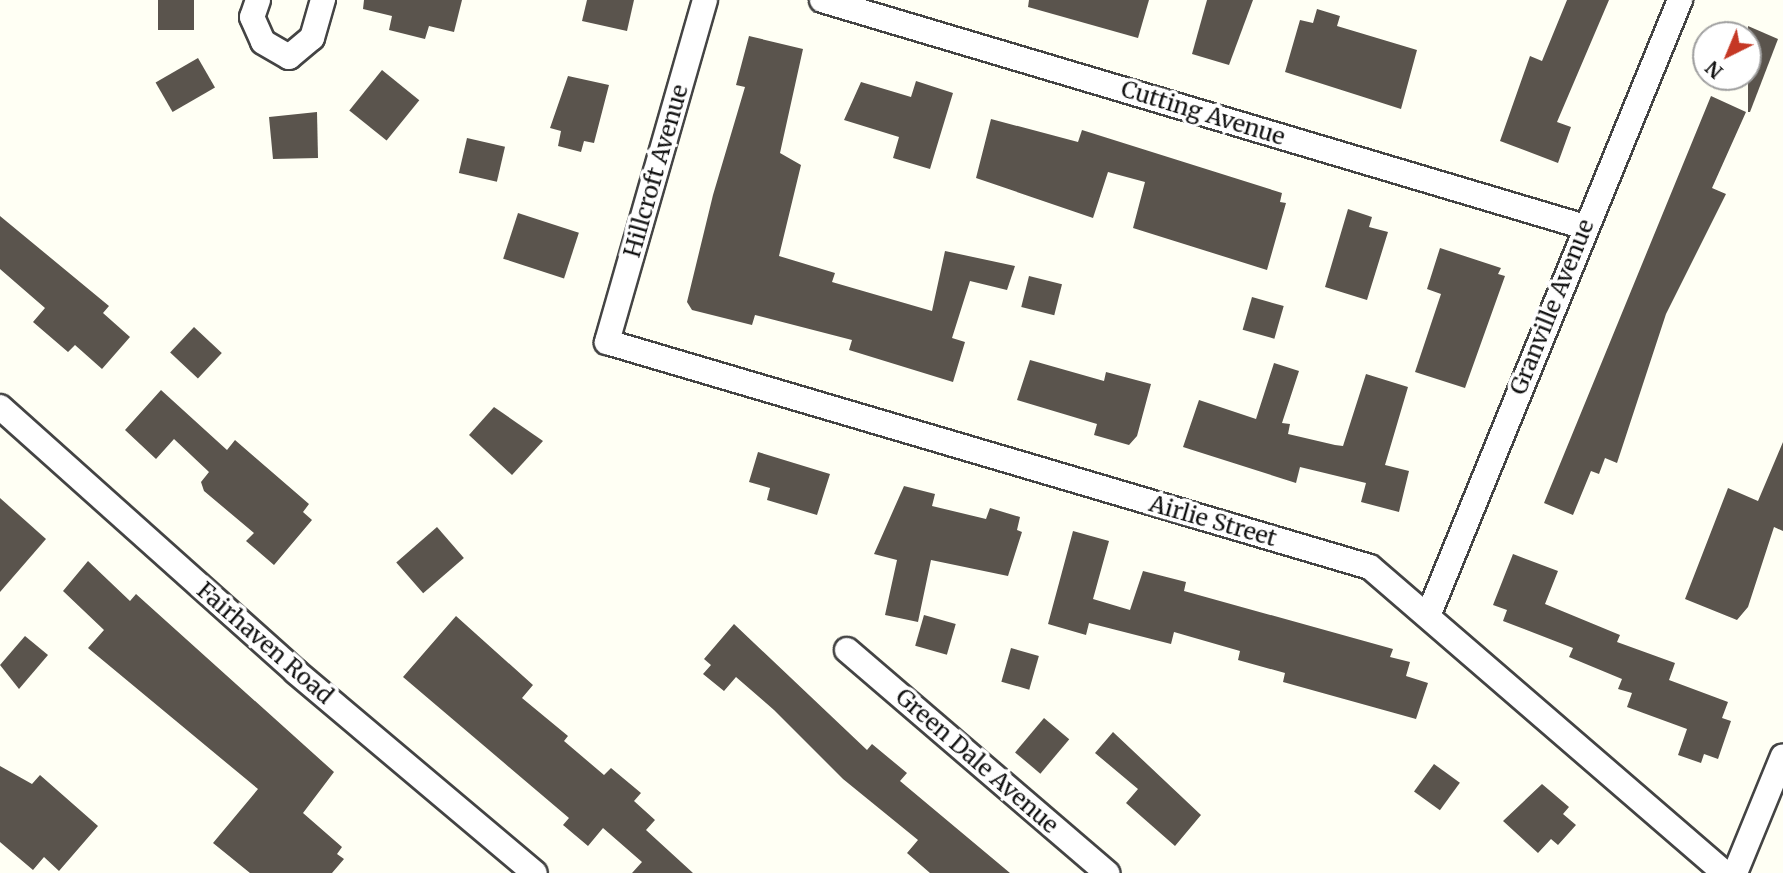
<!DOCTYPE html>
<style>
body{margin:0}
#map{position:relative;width:1783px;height:873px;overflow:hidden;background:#fffff4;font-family:Merriweather,serif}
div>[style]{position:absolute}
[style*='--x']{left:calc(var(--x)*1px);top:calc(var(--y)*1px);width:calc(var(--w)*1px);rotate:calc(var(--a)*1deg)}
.building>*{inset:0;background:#5a544d;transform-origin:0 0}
.roads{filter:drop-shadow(2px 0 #444) drop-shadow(-2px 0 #444) drop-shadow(0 2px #444) drop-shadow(0 -2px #444)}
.street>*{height:24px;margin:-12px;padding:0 12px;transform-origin:12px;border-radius:12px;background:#fff}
span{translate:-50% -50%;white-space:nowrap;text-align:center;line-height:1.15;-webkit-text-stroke:7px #fff;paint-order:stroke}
.street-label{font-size:23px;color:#111}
.north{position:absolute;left:1692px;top:21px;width:70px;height:70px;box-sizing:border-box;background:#fff;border:2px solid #a0a0a0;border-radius:50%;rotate:223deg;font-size:19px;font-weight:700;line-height:28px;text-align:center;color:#111}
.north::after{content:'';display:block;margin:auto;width:24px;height:32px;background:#c53825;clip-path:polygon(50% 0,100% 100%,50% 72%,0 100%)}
</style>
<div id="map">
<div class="building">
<div style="left:158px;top:0;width:36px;height:30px"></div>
<div style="clip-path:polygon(364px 0,462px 0,454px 32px,429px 26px,425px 39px,389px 30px,392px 16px,363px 9px)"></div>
<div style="clip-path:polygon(587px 0,634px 0,627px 31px,582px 21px)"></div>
<div style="clip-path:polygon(1029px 0,1149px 0,1138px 38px,1028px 7px)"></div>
<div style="clip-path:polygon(1207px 0,1253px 0,1229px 65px,1192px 54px)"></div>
<div style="clip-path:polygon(1567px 0,1609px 0,1557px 122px,1571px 127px,1558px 163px,1500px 141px,1530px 56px,1542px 61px)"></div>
<div style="clip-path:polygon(1317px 9px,1340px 16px,1337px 26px,1417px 50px,1401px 109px,1285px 72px,1300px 20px,1313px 23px)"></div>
<div style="clip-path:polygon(1748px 26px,1778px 39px,1750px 112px,1748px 112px)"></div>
<div style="clip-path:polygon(749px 36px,803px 49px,780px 153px,801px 165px,779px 256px,835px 273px,832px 282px,932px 311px,945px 251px,1015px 266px,1007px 290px,970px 281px,952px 338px,965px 342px,953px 382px,849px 350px,852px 340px,755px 315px,752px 325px,692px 310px,687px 302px,713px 195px,745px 87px,736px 85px)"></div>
<div style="left:198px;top:58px;width:34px;height:49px;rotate:60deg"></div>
<div style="left:382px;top:70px;width:48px;height:52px;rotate:39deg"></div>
<div style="clip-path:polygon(568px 76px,609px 85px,594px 143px,584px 141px,581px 152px,558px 146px,561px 131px,550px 128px)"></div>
<div style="clip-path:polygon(916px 81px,953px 93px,930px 169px,893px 158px,899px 137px,844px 120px,861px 82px,911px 97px)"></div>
<div style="clip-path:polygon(1711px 96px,1746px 112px,1712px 188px,1726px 194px,1666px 314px,1617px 463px,1605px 458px,1599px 474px,1591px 471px,1573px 515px,1544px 503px)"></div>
<div style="clip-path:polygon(317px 112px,318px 158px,273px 159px,269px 117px)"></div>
<div style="clip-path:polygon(991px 119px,1078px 142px,1082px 130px,1282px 193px,1280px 202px,1286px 203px,1267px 270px,1133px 228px,1145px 182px,1108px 172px,1093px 218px,976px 178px)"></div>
<div style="left:467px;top:138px;width:39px;height:36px;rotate:13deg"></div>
<div style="clip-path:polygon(1348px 209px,1372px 217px,1369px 227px,1388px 232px,1367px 300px,1325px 287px)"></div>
<div style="left:518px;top:213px;width:64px;height:48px;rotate:18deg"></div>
<div style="clip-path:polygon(0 216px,109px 306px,103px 313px,130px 337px,102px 369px,75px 345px,68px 352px,33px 322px,45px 308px,0 269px)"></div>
<div style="clip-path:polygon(1440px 248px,1501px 268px,1498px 274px,1505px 276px,1465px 388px,1415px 372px,1441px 294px,1427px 289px)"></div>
<div style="left:1029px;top:276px;width:34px;height:32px;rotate:14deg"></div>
<div style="left:1252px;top:297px;width:33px;height:34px;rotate:16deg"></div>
<div style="left:194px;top:327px;width:38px;height:35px;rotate:43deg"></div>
<div style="clip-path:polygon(1030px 360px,1104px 381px,1106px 372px,1151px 384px,1137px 436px,1129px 445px,1094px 435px,1097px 424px,1017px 400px)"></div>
<div style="clip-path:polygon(1274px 363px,1299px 371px,1282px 423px,1290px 424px,1288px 434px,1335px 445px,1343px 446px,1366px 374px,1408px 387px,1385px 465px,1409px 471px,1399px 512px,1361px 502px,1366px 483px,1300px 467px,1296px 483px,1183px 447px,1199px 400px,1256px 419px)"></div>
<div style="clip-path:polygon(161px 390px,227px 450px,235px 440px,309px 504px,303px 512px,312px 520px,274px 565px,246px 541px,254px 533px,204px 491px,201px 482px,209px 472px,174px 439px,156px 459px,125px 430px)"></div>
<div style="clip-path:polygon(494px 407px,543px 441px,512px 475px,469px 435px)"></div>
<div style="clip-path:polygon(1783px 442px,1783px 531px,1774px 527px,1748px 607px,1737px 620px,1685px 599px,1728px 488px,1758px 501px)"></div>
<div style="clip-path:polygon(758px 452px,830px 474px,817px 515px,767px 500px,770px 488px,749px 482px)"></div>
<div style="clip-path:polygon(904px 486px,935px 494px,932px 506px,986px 519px,990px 508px,1020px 517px,1017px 530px,1022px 532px,1008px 576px,931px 560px,918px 622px,885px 615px,897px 560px,874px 554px)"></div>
<div style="clip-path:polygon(0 498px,46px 539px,0 592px)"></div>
<div style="left:437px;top:527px;width:41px;height:54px;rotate:49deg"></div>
<div style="clip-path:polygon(1073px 531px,1109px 541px,1093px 599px,1130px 610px,1143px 571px,1186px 582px,1184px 591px,1393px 649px,1390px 657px,1410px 662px,1406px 676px,1428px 683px,1416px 719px,1283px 682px,1285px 673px,1238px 660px,1240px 651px,1174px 632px,1171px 644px,1089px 623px,1086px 635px,1048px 624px)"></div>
<div style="clip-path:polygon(1513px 554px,1558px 571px,1545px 604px,1620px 635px,1617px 642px,1675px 663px,1669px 680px,1728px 702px,1722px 718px,1731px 721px,1718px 759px,1704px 754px,1701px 763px,1678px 755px,1687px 729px,1627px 707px,1632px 693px,1618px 689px,1622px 679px,1569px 657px,1573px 648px,1503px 621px,1507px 610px,1493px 605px)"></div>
<div style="clip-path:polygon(88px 561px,130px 601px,136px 594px,334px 772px,303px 813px,342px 847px,337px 854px,344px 859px,332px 873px,250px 873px,213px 843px,258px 789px,88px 648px,104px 630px,63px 591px)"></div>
<div style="left:924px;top:615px;width:33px;height:32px;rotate:16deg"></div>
<div style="clip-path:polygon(456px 616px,533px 685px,522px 698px,568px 736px,564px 741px,604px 775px,611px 768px,641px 793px,634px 801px,655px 820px,646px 830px,693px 873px,632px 873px,642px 862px,603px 828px,588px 846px,563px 825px,569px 818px,403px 677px)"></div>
<div style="clip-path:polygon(734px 624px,867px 750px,872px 744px,907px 773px,900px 781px,1010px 873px,930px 873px,907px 853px,918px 840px,843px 779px,774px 710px,736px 677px,724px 691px,703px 674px,711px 665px,704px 659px)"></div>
<div style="clip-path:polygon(25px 636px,48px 655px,19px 689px,0 665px)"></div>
<div style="left:1011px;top:648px;width:29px;height:35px;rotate:16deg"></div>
<div style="left:1044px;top:718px;width:33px;height:45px;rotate:40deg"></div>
<div style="clip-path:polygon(1113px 732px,1201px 815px,1175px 846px,1126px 803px,1138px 789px,1095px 753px)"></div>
<div style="left:1434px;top:764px;width:32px;height:34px;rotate:36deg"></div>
<div style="clip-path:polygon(0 766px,32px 784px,40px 775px,98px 826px,59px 871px,44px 857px,33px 870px,0 842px)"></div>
<div style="clip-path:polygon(1542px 784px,1569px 807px,1563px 814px,1576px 825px,1558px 845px,1551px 839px,1538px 853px,1503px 821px)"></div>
</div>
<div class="roads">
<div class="street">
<div style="--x:258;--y:0;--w:18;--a:109"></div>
<div style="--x:252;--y:17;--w:27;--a:66"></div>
<div style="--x:263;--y:42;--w:30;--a:30"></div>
<div style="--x:289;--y:57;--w:30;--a:-40"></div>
<div style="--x:312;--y:38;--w:40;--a:-74"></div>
<div style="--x:705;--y:0;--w:356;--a:106"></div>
<div style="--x:607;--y:342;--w:795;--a:16.43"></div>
<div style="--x:1370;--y:567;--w:469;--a:40.8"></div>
<div style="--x:822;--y:0;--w:796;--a:16.57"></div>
<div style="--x:0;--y:407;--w:397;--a:41.8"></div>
<div style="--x:296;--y:672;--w:312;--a:40.1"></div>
<div style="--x:1428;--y:616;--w:666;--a:-67.75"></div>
<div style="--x:847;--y:650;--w:343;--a:40.6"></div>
<div style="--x:1735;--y:873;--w:126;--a:-67.7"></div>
</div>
</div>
<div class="street-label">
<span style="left:1203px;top:113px;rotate:17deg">Cutting Avenue</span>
<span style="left:656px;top:171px;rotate:-74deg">Hillcroft Avenue</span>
<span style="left:1552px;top:307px;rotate:-68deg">Granville Avenue</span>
<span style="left:1213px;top:521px;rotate:16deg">Airlie Street</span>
<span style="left:265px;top:643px;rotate:41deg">Fairhaven Road</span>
<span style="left:977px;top:761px;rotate:41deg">Green Dale Avenue</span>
</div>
<div class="north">N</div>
</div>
